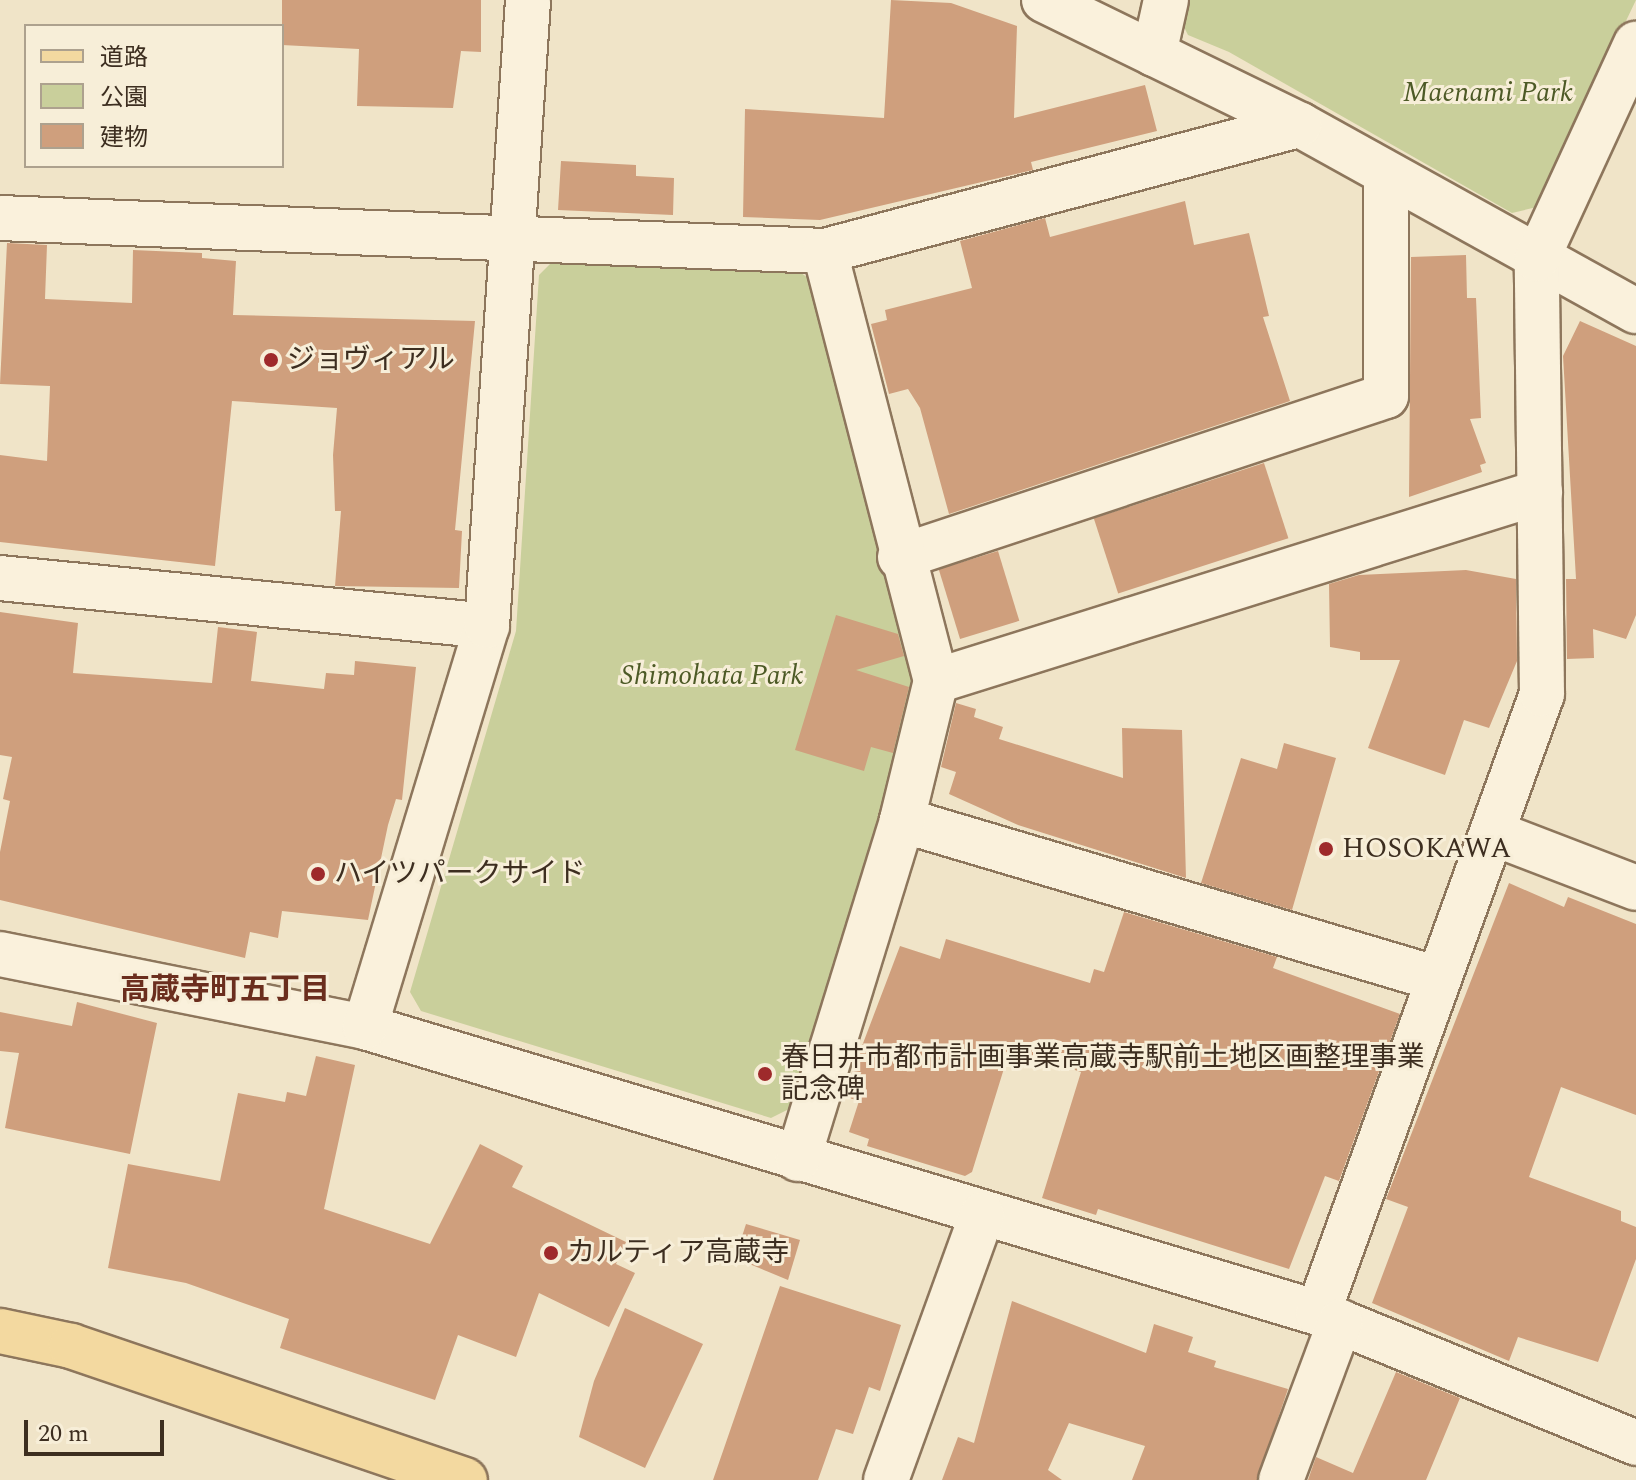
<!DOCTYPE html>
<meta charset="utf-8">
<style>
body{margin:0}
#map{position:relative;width:1636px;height:1480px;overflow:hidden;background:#f0e4c8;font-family:Spectral,"Noto Sans JP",serif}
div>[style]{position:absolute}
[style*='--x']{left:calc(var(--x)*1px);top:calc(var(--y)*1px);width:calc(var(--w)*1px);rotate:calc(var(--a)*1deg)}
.green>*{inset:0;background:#c9cf9b}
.building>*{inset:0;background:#cf9f7d;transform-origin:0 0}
.roads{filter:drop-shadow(2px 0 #8d765c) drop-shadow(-2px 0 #8d765c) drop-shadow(0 2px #8d765c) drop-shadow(0 -2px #8d765c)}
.minor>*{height:44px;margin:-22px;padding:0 22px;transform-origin:22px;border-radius:22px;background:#faf1dc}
.major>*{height:44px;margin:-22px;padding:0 22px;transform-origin:22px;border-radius:22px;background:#f3d9a0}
.dots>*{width:22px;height:22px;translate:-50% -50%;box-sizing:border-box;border:4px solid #f7eed8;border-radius:50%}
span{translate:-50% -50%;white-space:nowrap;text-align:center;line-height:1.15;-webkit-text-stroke:6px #f7eed8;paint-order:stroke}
.park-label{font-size:28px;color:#4d5a26;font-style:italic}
.poi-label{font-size:28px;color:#3d2e20}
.left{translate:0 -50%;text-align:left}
.neighbourhood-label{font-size:30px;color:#6b2e1e;font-weight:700}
.legend{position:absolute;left:24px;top:24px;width:260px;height:144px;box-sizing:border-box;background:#f7eed8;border:2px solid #ada18e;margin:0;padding:10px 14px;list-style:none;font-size:24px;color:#3d2e20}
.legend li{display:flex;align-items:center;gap:16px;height:40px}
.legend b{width:40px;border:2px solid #ada18e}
.scale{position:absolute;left:24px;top:1420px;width:140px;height:36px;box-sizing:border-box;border:4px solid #3d2e20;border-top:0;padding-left:10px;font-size:24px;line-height:28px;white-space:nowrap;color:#3d2e20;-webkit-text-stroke:6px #f7eed8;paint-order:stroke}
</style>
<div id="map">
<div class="green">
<div style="clip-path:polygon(1182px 0,1636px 0,1537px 207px,1512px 213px,1229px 52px,1188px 35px,1178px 15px)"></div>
<div style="clip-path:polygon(554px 260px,789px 264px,812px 281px,921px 677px,789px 1109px,771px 1118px,421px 1011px,410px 992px,516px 631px,539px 275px)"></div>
</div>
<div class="building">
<div style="clip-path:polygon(282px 0,481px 0,481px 52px,461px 51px,453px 108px,357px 106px,359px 49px,282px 45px)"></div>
<div style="clip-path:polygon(891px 0,951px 3px,1017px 26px,1014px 118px,1145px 85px,1157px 131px,1031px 162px,1033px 170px,820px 220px,743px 217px,745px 109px,884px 118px)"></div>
<div style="clip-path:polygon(561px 161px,636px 165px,636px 176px,674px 178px,673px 215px,558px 210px)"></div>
<div style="clip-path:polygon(1185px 201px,1194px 245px,1249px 233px,1269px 316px,1263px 317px,1290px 401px,949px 514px,920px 408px,908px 389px,889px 394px,871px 324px,887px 320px,885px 310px,972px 288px,960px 241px,1045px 218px,1050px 237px)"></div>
<div style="clip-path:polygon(7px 243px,47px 245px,45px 299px,132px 303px,133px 250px,202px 253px,202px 258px,236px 261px,233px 315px,475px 321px,455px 530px,462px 531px,459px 588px,335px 586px,341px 511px,335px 511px,333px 455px,337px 408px,232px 401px,215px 566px,0 542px,0 455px,47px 461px,50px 386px,0 384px)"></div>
<div style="clip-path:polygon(1466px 255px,1467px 298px,1476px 298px,1481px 418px,1470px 419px,1486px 463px,1480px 465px,1482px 472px,1409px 497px,1411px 257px)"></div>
<div style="clip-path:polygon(1580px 321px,1636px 346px,1636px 615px,1626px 639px,1593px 629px,1594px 658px,1567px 659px,1566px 579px,1576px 579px,1563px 356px)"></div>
<div style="left:1264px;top:463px;width:79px;height:179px;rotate:72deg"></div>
<div style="left:998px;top:551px;width:73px;height:62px;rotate:73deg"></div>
<div style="clip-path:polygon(1466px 570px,1516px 579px,1517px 661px,1489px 728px,1464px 720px,1445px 775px,1368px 748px,1400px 660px,1360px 660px,1360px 652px,1330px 647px,1329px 584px,1359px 575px)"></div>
<div style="clip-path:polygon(0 612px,78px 623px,73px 673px,212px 683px,218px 627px,257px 632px,251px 681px,324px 689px,326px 673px,354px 675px,355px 661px,416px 667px,402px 800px,396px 799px,388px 825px,368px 920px,282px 911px,278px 938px,250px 932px,245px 958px,0 900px,0 852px,10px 801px,3px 799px,12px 757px,0 755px)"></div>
<div style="clip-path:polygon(836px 615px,898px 634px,904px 656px,856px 670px,909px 687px,893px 753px,871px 747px,864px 771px,795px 750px)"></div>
<div style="clip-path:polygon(956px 703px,976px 709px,974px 717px,1003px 727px,999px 739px,1123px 778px,1122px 728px,1182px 730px,1186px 878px,1018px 825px,949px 794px,956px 772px,941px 767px)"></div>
<div style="clip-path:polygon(1284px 743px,1336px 758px,1292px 910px,1201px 883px,1241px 758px,1277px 769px)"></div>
<div style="clip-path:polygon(1509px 883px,1564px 907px,1568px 897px,1636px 924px,1636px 1115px,1561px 1087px,1529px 1177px,1621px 1211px,1621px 1221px,1636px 1227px,1636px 1259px,1598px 1362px,1518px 1337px,1509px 1361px,1372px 1303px,1408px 1207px,1386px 1199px)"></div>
<div style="clip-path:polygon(1124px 912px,1277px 957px,1273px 968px,1400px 1014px,1339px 1181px,1325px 1176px,1289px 1269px,1098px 1209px,1096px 1215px,1042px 1198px,1081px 1072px,1010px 1049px,972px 1172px,965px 1176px,867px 1146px,869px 1139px,849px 1132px,859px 1101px,843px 1096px,900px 946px,940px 959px,946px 939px,1090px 983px,1094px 969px,1104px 972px)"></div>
<div style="clip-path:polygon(77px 1002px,157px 1023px,130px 1154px,5px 1128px,19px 1053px,0 1051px,0 1012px,72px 1026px)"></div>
<div style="clip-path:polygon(316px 1056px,355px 1065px,324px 1209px,430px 1244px,480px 1144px,523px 1166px,512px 1187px,626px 1242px,616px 1264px,635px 1273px,609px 1327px,539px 1293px,516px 1357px,458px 1335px,435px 1400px,280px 1348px,289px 1319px,186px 1283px,108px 1268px,128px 1164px,220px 1181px,238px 1093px,285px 1102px,287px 1092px,306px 1096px)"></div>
<div style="clip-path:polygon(746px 1224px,800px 1240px,788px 1280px,735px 1258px)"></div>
<div style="clip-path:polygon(780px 1286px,901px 1325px,880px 1391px,869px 1387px,853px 1434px,836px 1429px,818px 1480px,713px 1480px)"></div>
<div style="clip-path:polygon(1012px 1301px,1146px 1353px,1154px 1324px,1193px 1337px,1188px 1352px,1216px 1361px,1214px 1367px,1288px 1389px,1257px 1480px,1132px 1480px,1145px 1446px,1069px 1423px,1048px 1470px,1062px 1480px,942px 1480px,958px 1437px,974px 1443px)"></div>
<div style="clip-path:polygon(625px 1308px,703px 1344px,645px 1468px,579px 1437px,594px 1381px)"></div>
<div style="clip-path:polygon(1396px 1372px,1460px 1398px,1426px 1480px,1308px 1480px,1316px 1457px,1353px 1473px)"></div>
</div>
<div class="roads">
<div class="minor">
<div style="--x:1044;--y:0;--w:285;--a:26"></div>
<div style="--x:1300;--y:125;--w:384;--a:29"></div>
<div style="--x:1154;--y:54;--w:55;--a:-77.5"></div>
<div style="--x:0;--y:218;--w:826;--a:2.29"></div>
<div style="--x:825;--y:251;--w:491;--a:-14.9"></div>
<div style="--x:900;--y:557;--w:512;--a:-18.33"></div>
<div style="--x:1386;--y:396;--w:221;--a:-90"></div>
<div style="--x:0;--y:578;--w:489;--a:5.6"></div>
<div style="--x:936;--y:681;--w:633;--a:-17.38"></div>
<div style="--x:902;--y:820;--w:559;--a:16.52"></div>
<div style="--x:1493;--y:833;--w:153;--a:21"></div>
<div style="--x:0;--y:954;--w:372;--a:11.3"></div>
<div style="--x:365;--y:1027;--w:995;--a:16.7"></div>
<div style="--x:1318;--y:1313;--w:344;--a:22.2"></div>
<div style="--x:365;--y:1027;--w:419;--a:-73.1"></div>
<div style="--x:487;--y:626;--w:627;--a:-86.25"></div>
<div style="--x:798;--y:1159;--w:355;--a:-72.9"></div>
<div style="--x:902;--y:820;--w:143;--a:-76.3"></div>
<div style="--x:936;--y:681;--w:444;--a:-104.5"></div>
<div style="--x:1318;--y:1313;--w:658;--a:-70.11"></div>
<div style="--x:1542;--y:694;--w:435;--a:-90.7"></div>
<div style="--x:1537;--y:259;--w:237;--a:-65.3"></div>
<div style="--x:886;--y:1480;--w:282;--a:-70.1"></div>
<div style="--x:1281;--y:1480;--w:169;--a:-69.5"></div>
</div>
<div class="major">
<div style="--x:0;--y:1331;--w:73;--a:11.9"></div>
<div style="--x:71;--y:1346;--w:416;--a:18.8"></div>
</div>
</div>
<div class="dots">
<div style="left:271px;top:360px;background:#9e2a2b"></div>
<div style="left:1326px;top:849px;background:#9e2a2b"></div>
<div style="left:318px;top:874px;background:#9e2a2b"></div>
<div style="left:765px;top:1074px;background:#9e2a2b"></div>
<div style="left:551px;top:1253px;background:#9e2a2b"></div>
</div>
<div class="park-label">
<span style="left:1488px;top:93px">Maenami Park</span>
<span style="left:712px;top:676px">Shimohata Park</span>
</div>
<div class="poi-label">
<span class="left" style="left:287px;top:360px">ジョヴィアル</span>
<span class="left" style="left:1342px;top:849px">HOSOKAWA</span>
<span class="left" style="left:334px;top:874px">ハイツパークサイド</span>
<span class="left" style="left:781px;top:1074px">春日井市都市計画事業高蔵寺駅前土地区画整理事業<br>記念碑</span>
<span class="left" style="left:567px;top:1253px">カルティア高蔵寺</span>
</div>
<div class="neighbourhood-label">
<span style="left:225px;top:990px">高蔵寺町五丁目</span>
</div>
<ul class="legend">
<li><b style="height:10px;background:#f3d9a0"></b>道路</li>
<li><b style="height:22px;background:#c9cf9b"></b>公園</li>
<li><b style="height:22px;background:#cf9f7d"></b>建物</li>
</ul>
<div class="scale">20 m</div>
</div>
